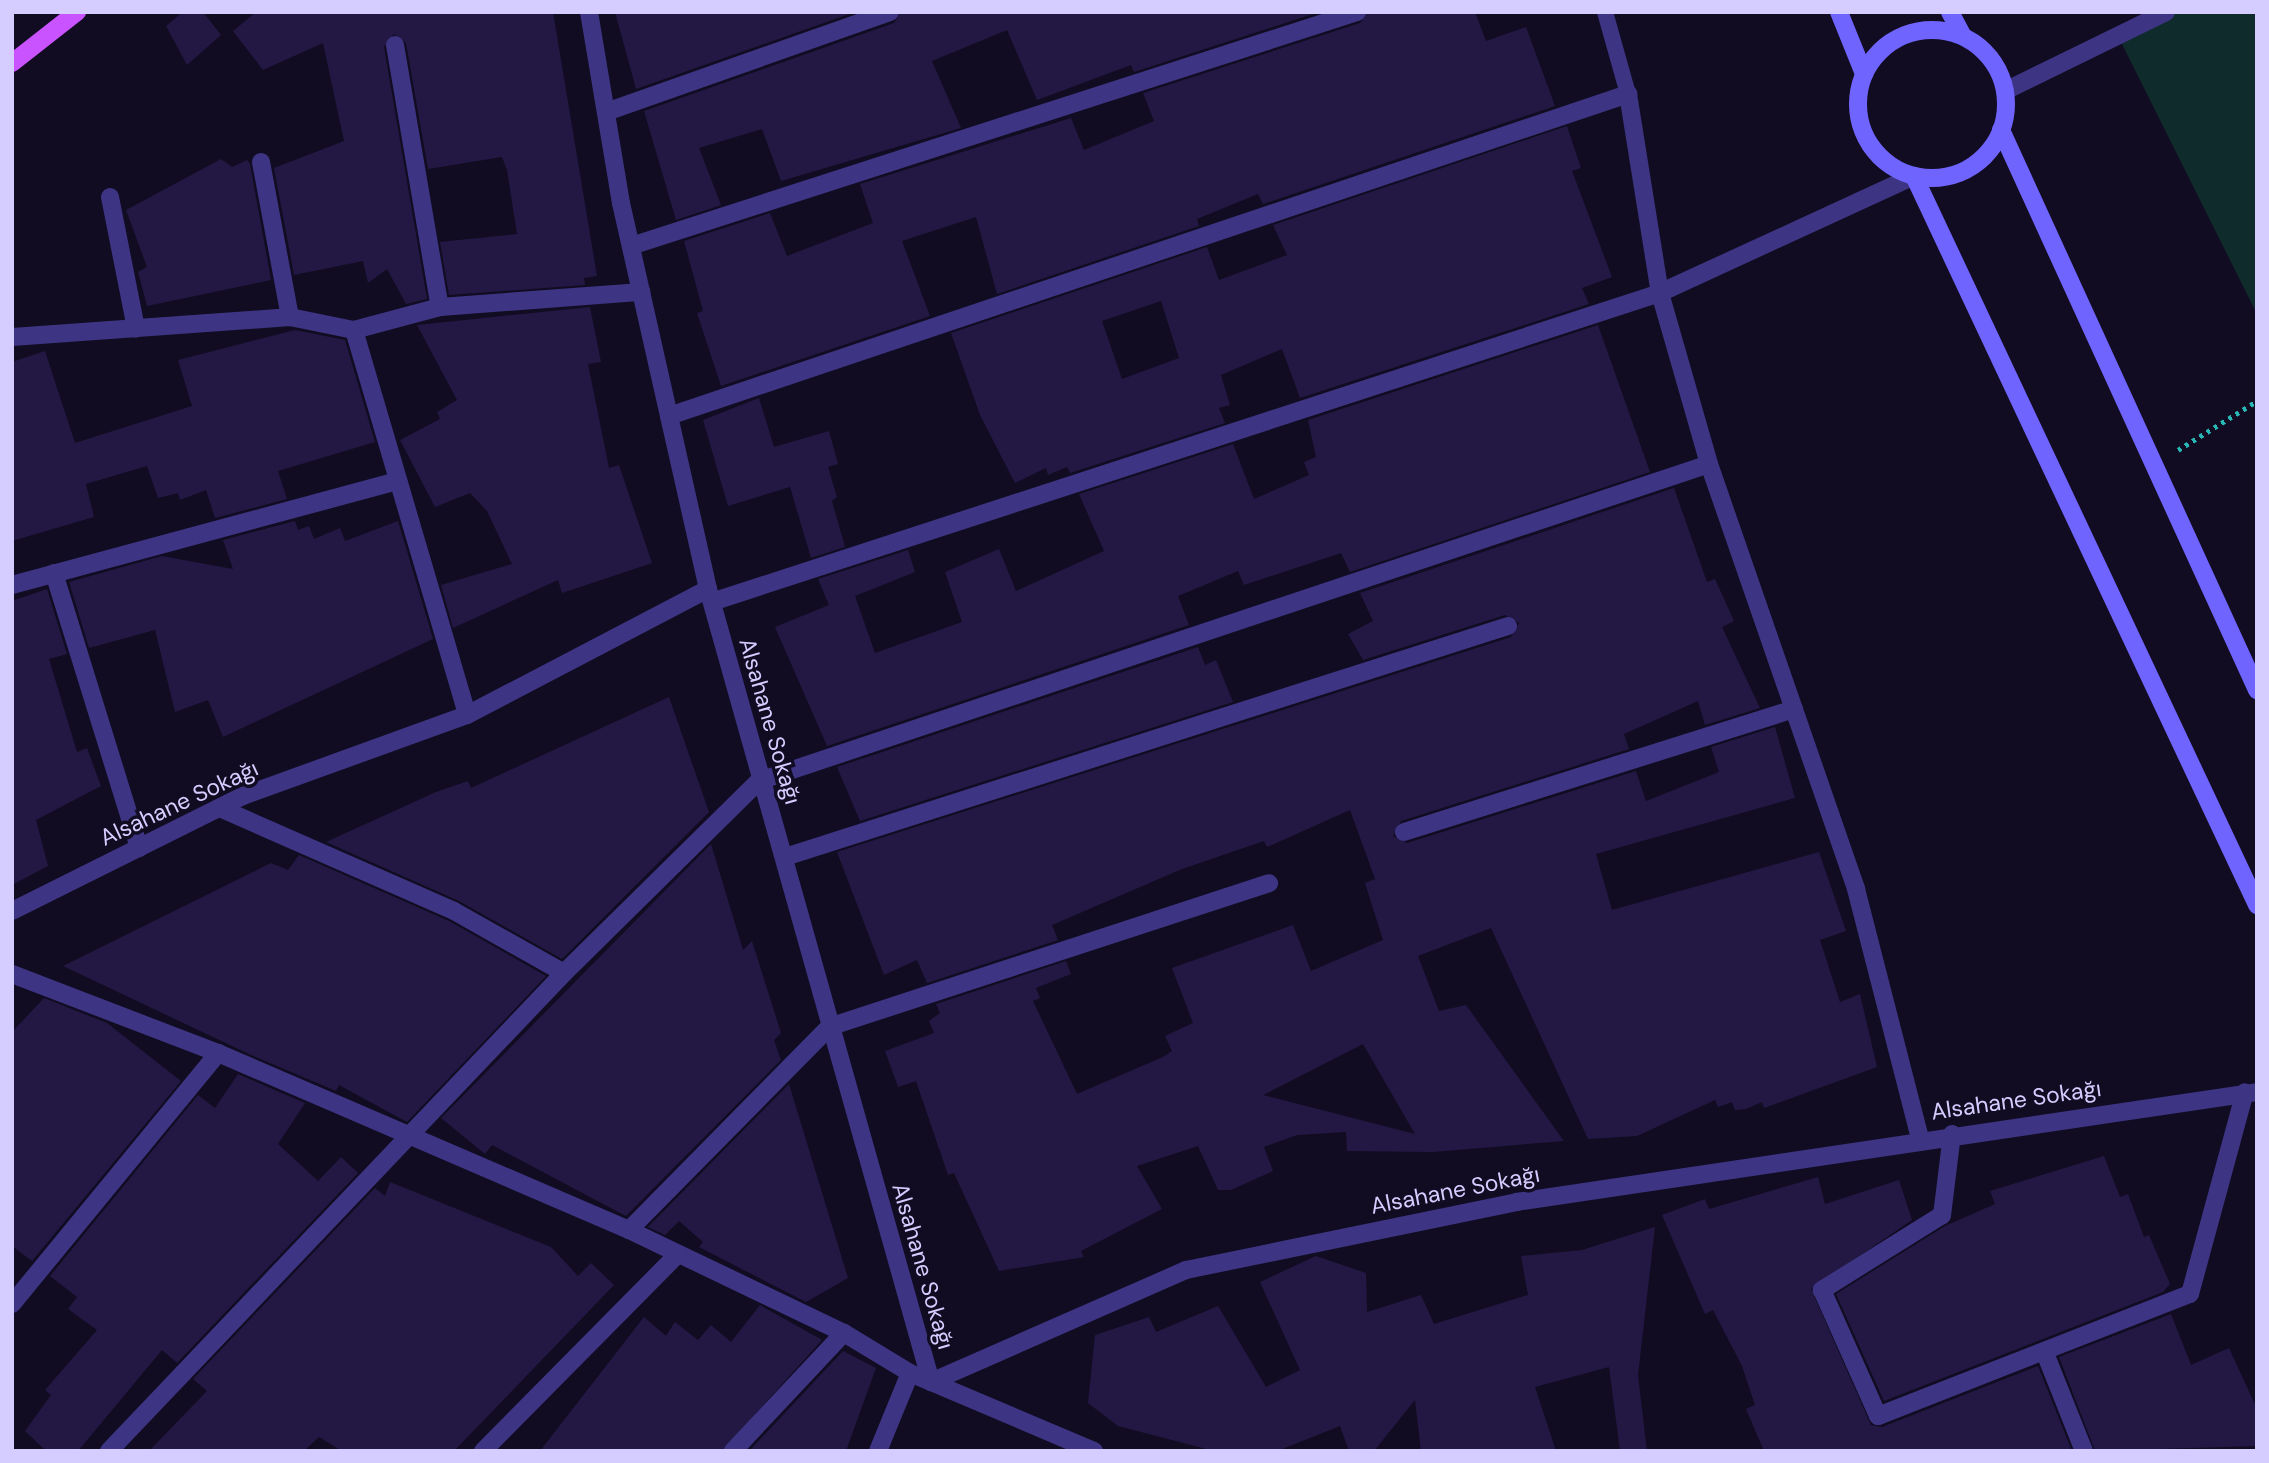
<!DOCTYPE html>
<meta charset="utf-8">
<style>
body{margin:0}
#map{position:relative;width:2269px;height:1463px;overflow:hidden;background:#110c22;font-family:"DM Sans",sans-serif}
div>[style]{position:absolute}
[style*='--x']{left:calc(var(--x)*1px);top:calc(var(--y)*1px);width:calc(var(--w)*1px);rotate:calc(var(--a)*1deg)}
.green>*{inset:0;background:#0f2b2c}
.building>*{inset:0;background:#231843}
.path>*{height:4.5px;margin-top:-2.25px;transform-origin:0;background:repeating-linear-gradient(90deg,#29b7b6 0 3.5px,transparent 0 8.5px)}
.lane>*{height:16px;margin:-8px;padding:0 8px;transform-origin:8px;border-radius:8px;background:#3d3583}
.street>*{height:18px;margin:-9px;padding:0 9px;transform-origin:9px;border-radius:9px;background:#3d3583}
.secondary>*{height:18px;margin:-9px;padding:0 9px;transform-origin:9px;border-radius:9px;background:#7064ff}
.secondary>.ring{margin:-9px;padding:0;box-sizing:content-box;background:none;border:18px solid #7064ff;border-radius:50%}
.primary>*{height:18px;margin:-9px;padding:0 9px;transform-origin:9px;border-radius:9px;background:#c954ff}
span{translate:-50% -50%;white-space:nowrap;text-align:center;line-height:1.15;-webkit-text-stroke:7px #110c22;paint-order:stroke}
.street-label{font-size:23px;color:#d5cdff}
.frame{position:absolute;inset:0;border:14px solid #d5cdff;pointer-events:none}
</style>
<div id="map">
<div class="green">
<div style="clip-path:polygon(2175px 12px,2257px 12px,2257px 314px,2119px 38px)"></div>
</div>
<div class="building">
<div style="clip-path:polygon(183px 12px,203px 12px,221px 35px,187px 65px,166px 26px)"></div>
<div style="clip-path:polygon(256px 12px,553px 12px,597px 276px,584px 278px,585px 285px,449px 295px,440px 242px,517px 234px,507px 170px,502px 157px,428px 169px,406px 43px,394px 34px,384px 47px,427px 299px,406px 304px,387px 269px,368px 283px,363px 261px,294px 275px,274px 168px,344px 141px,323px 43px,263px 70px,233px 31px)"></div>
<div style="clip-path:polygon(615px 12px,855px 12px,636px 89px)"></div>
<div style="clip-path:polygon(901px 12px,1319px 12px,1134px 72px,1131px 65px,1037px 100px,1007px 30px,932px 61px,961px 128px,781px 181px,762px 129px,699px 148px,721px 205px,676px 220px,644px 111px,894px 23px)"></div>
<div style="clip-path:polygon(1368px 12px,1475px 12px,1486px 41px,1526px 27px,1555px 106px,1263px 204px,1258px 194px,1197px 219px,1199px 226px,997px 294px,976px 217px,902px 241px,930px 316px,721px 386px,697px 313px,703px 311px,684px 241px,770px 213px,787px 256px,873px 223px,860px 184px,1071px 118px,1084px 150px,1154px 121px,1143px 93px,1360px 23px)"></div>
<div style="clip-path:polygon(evenodd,1567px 126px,1581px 168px,1572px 171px,1612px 277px,1582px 288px,1589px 304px,1300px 398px,1282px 349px,1221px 375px,1230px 405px,1219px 408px,1225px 423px,1070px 473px,1067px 467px,1048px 475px,1046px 468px,1015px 483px,980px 415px,951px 333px,1207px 247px,1219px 280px,1287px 255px,1273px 225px,1567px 126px,1161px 301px,1179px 358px,1122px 379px,1102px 321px,1161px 301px)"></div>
<div style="clip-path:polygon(221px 159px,232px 167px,247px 160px,250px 164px,271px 280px,147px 306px,138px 272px,147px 267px,126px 210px)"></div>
<div style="clip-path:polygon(590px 307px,601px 362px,588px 364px,609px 468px,619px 465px,652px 563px,562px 593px,558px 580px,453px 628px,441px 585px,512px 564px,487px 511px,470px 493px,435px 507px,400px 440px,440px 419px,437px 412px,457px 400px,417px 325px)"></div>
<div style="clip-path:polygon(1598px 325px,1650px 472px,1350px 572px,1341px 553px,1244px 585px,1238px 571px,1178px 596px,1189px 625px,827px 746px,775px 627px,829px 605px,818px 579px,908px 550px,915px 572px,855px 596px,875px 653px,962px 622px,945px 572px,999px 549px,1016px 591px,1104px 551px,1079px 494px,1233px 444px,1254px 499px,1309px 475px,1304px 462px,1316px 457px,1308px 420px)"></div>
<div style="clip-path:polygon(295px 330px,345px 340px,375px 442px,278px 471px,287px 499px,215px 518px,206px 490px,180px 500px,178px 493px,158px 498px,147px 466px,86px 484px,94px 517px,12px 541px,12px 362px,45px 351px,75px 443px,192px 406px,178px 360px)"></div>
<div style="clip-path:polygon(759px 398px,774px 447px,829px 431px,838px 464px,828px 467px,837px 497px,832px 501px,845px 547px,811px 558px,790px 487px,728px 506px,703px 420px)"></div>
<div style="clip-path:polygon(evenodd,1674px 488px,1707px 582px,1715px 579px,1734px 621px,1722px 627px,1760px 708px,1705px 725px,1698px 701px,1624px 734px,1629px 749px,1401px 821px,1393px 836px,1407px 843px,1636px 771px,1646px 801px,1719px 772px,1711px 747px,1775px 727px,1795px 798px,1596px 854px,1612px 910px,1819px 852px,1846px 931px,1820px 940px,1840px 1002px,1860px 994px,1877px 1067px,1764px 1108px,1762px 1102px,1746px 1109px,1735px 1110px,1732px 1102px,1718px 1107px,1715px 1100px,1637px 1136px,1588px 1139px,1491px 928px,1418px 956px,1439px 1011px,1466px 1005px,1564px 1141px,1433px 1152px,1347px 1151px,1346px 1132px,1297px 1135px,1264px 1147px,1273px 1171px,1231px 1190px,1218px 1190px,1198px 1146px,1137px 1166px,1162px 1209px,1081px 1251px,1084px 1257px,999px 1271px,954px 1173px,948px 1175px,916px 1081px,898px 1087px,885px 1051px,934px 1033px,929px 1021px,940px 1013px,936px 1004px,1066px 961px,1071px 974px,1036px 988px,1040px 998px,1033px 1001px,1077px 1094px,1163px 1057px,1172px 1051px,1165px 1036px,1193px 1023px,1172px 968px,1293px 925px,1311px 971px,1383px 940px,1365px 883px,1375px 879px,1350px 810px,1267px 847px,1264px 841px,1182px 869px,1052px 925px,1058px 940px,927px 983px,917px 960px,884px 975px,837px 852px,1511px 637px,1519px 623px,1505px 615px,1363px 660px,1348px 634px,1373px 621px,1360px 593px,1674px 488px,1363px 1044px,1415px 1134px,1263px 1095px,1363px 1044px)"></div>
<div style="clip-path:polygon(295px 521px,298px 530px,309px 526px,314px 539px,340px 528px,345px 541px,398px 521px,433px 639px,223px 737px,208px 700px,175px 712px,155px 630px,89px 648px,69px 582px,162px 556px,233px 569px,223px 540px)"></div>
<div style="clip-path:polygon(47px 589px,67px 654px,49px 659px,77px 752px,87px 748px,101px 786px,36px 820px,48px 866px,12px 885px,12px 601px)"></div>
<div style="clip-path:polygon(1198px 647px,1205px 665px,1216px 660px,1233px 702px,860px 821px,837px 767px)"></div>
<div style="clip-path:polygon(669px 697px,709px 812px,562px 959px,459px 901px,326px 842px,436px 792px,468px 781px,471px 788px)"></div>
<div style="clip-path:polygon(711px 844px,743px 950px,752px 941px,781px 1033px,774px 1040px,781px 1060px,626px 1216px,492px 1145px,485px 1154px,441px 1118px)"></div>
<div style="clip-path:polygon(299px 855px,449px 921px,546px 976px,407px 1122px,339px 1085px,336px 1091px,251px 1055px,63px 966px,271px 863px,288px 870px)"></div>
<div style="clip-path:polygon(44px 998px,107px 1023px,181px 1081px,32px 1261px,12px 1246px,12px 1032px)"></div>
<div style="clip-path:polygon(238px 1074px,305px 1103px,278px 1144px,318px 1181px,341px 1157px,358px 1173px,177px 1363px,162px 1350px,78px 1451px,46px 1451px,25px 1431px,51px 1395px,45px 1390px,97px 1330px,68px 1309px,77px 1297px,50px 1276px,198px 1095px,215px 1108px)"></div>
<div style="clip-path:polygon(789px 1084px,848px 1278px,806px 1302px,699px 1247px,703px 1242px,679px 1221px,665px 1235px,648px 1227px)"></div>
<div style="clip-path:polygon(2104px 1156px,2120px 1197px,2128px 1194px,2144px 1237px,2149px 1235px,2170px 1284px,2163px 1292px,1884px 1401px,1836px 1294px,1945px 1226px,1995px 1204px,1990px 1191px)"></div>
<div style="clip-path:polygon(1818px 1177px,1825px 1204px,1899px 1180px,1912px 1220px,1811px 1289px,1871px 1425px,1882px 1427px,2038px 1366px,2072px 1451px,1764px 1451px,1746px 1409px,1755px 1405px,1742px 1366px,1713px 1310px,1705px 1314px,1662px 1215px,1705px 1199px,1709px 1209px)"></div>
<div style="clip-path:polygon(390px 1182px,551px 1247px,578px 1276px,591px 1263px,614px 1285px,454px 1451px,342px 1451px,319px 1437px,304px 1451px,149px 1451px,207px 1391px,193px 1379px,375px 1188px,385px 1196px)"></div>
<div style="clip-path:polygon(1655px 1227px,1638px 1375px,1647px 1451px,1620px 1451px,1609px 1367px,1535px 1387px,1556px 1451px,1421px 1451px,1415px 1400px,1374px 1451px,1349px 1451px,1340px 1426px,1277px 1451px,1214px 1451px,1118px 1426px,1088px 1403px,1095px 1335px,1149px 1317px,1156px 1332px,1218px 1306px,1266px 1387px,1300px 1370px,1260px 1282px,1316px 1256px,1366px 1273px,1367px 1312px,1421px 1295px,1434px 1324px,1528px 1295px,1521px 1256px,1582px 1250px)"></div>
<div style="clip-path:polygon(760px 1305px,822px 1340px,722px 1451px,540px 1451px,644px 1317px,666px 1336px,675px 1322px,698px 1340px,711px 1325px,731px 1342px)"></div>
<div style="clip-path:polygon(2171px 1314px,2191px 1365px,2229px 1348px,2257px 1409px,2257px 1446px,2095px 1451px,2059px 1357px)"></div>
<div style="clip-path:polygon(843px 1351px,876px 1368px,846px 1451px,749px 1451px)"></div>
</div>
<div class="path">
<div style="--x:2178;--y:450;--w:93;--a:-31.8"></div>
</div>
<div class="lane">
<div style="--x:1605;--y:12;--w:85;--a:74.3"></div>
</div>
<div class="street">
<div style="--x:589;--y:12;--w:194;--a:80.5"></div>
<div style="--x:621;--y:203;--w:396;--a:77.3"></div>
<div style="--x:395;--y:45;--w:266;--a:80.3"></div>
<div style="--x:2005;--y:91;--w:179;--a:-26.1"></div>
<div style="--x:606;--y:112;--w:301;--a:-19.4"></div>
<div style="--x:261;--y:162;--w:158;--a:79.4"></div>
<div style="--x:1914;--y:176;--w:280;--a:155.3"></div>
<div style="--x:1660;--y:293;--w:178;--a:74"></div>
<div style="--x:1709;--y:464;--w:450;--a:70.9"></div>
<div style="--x:1856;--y:889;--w:258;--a:75.6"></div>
<div style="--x:110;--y:197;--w:134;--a:78.8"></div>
<div style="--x:631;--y:246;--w:763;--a:-17.86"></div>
<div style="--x:354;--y:330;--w:401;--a:73.6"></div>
<div style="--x:12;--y:337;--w:279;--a:-4.1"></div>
<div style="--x:290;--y:317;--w:65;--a:11.5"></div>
<div style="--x:354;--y:330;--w:89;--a:-15"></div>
<div style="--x:440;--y:307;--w:202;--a:-4.3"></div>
<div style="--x:669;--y:416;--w:1012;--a:-18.56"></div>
<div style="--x:1628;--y:94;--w:202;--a:80.9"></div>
<div style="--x:1660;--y:293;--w:997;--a:161.95"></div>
<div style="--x:54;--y:573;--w:288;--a:72.8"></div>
<div style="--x:12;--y:585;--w:400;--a:-15.1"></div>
<div style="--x:222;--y:809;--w:253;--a:23.7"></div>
<div style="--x:454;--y:911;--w:126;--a:29.4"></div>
<div style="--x:1404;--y:832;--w:409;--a:-17.5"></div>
<div style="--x:785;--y:857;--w:759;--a:-17.72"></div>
<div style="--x:12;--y:911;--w:258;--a:-26.5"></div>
<div style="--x:243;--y:796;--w:238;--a:-19.9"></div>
<div style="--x:467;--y:715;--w:272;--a:-27.6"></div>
<div style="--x:708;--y:589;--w:824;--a:74.29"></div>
<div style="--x:931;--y:1382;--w:279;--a:-23.7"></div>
<div style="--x:1186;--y:1270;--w:337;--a:-11.6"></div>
<div style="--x:1516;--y:1202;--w:749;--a:-8.44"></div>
<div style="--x:12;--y:974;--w:221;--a:21"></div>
<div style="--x:218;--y:1053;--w:447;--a:23.3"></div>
<div style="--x:629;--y:1230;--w:238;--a:25.6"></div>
<div style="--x:844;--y:1333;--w:77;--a:31.2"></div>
<div style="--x:910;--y:1373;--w:200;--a:23"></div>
<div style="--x:1952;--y:1134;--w:82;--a:97"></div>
<div style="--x:1942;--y:1215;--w:142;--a:148"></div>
<div style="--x:1822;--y:1290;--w:138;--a:66"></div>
<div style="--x:1878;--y:1416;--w:335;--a:-21.4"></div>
<div style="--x:2190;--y:1294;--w:209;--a:-74.8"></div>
<div style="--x:629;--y:1230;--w:285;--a:-45.4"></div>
<div style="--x:829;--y:1027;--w:463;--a:-18.1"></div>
<div style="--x:12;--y:1304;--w:325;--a:-50.6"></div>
<div style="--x:2045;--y:1353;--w:105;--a:68.3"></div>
<div style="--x:109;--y:1451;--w:660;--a:-46.41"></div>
<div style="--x:564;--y:973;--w:274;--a:-44.6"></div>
<div style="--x:759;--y:781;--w:1001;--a:-18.45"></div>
<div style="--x:483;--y:1451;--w:277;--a:-45.3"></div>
<div style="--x:733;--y:1451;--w:162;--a:-46.8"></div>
<div style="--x:878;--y:1451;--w:84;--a:-67.7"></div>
</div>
<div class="secondary">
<div style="--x:1839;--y:12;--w:67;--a:68"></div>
<div style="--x:1950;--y:12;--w:26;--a:62"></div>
<div class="ring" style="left:1858px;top:30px;width:130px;height:130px"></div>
<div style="--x:2001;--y:130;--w:616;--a:65.43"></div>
<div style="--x:1914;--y:176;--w:806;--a:64.8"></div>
</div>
<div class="primary">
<div style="--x:12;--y:63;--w:83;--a:-38.1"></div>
</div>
<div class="street-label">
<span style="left:770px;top:721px;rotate:74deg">Alsahane Sokağı</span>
<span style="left:179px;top:803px;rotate:-25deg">Alsahane Sokağı</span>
<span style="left:2016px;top:1100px;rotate:-8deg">Alsahane Sokağı</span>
<span style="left:1455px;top:1190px;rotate:-11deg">Alsahane Sokağı</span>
<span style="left:923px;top:1266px;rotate:74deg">Alsahane Sokağı</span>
</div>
<div class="frame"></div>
</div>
